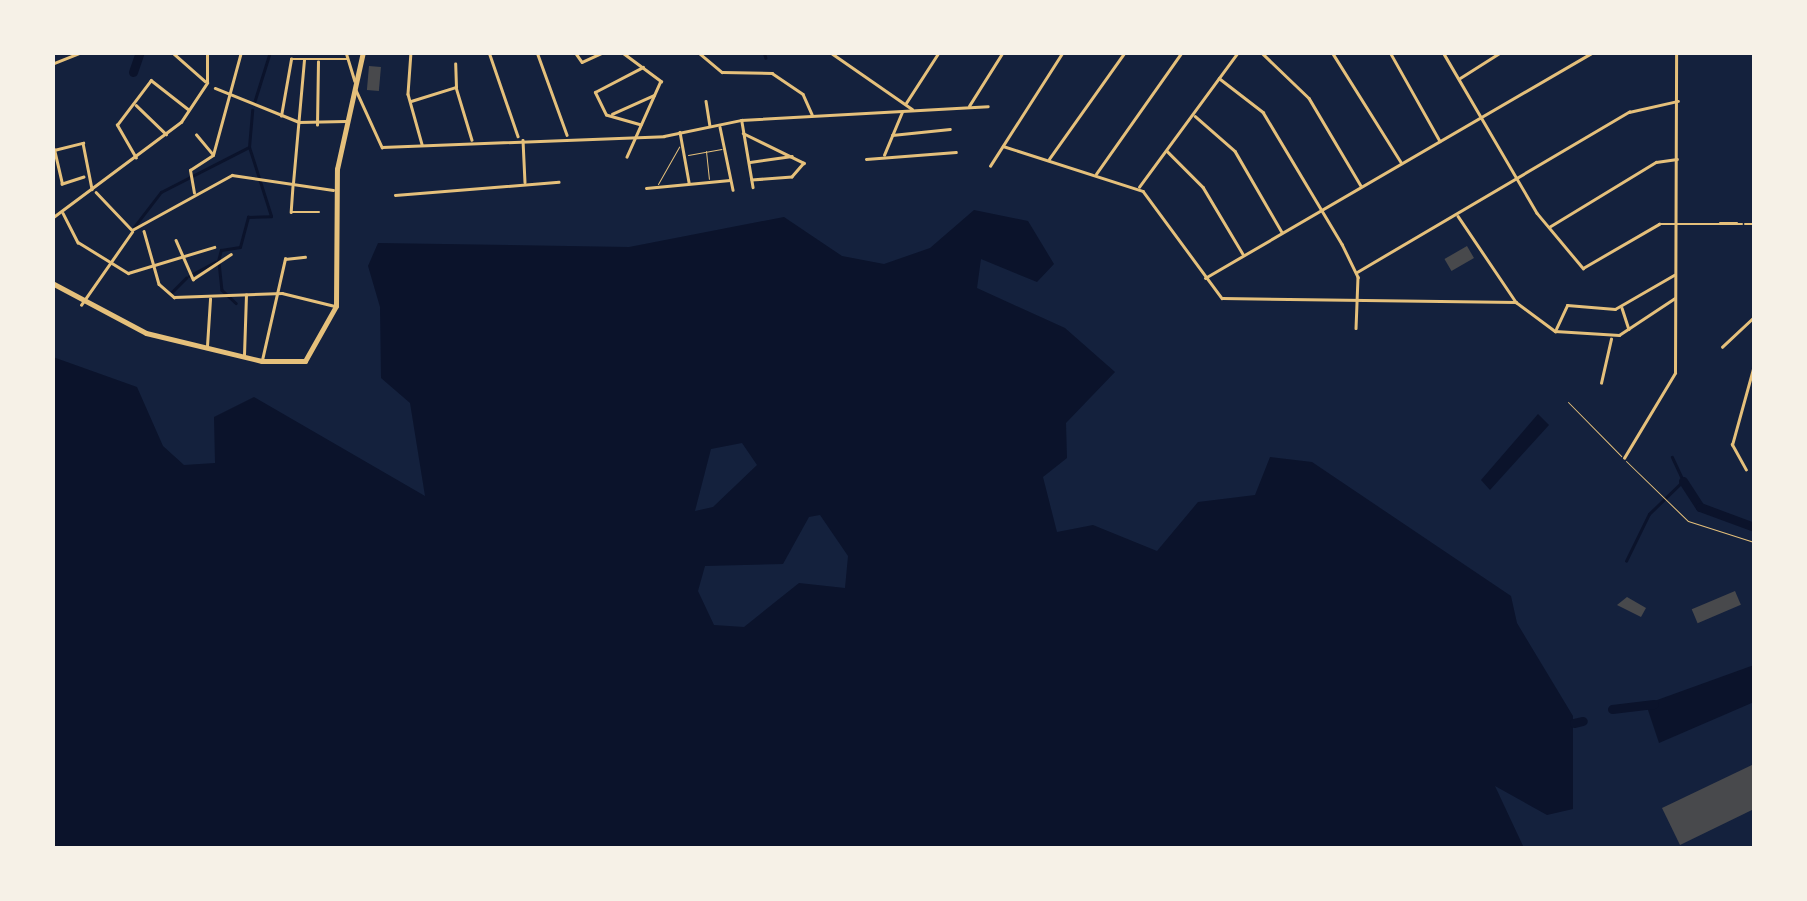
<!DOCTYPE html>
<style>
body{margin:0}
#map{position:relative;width:1807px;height:901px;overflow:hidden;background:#14213d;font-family:Karla,sans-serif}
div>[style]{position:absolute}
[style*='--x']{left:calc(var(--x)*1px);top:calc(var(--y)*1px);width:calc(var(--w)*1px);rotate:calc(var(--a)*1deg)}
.water>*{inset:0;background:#0b132b}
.stream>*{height:2.5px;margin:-1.25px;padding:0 1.25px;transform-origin:1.25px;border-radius:1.25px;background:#0b132b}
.river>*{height:9px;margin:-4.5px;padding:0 4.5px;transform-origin:4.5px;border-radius:4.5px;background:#0b132b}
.building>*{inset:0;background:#48494c;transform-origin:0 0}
.service>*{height:1px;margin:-0.5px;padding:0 0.5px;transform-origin:0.5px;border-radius:0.5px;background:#e5c07b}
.pedestrian>*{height:2.5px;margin:-1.25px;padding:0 1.25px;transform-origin:1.25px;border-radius:1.25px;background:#e5c07b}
.minor>*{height:2.5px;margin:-1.25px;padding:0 1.25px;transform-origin:1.25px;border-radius:1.25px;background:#e5c07b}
.primary>*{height:5px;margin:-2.5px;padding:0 2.5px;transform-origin:2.5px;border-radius:2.5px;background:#e5c07b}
span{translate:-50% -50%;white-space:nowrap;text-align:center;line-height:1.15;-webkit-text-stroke:9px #f6f1e7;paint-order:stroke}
.frame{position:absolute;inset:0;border:55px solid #f6f1e7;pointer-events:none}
</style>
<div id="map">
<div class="water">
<div style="clip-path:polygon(evenodd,974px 210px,1028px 221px,1054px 264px,1037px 282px,981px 259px,977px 288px,1065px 328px,1115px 372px,1066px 423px,1067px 458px,1043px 477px,1057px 532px,1093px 525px,1157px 551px,1198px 502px,1255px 495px,1270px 457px,1312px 462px,1511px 596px,1517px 623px,1573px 716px,1573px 809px,1547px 815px,1495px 786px,1524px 848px,53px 848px,53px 357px,137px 387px,163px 446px,184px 465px,215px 463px,214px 417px,254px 397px,425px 496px,410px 403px,381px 378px,380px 307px,368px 266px,378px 243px,629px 247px,784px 217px,842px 256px,884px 264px,930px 248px,974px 210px,742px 443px,757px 465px,713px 507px,695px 511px,711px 449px,742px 443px,974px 210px,820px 515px,848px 556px,845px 588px,799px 583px,744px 627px,714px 625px,698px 591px,705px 566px,783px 564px,809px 517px,820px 515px)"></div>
<div style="clip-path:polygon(1538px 414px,1549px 425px,1490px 490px,1481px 480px)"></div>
<div style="clip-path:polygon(1754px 665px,1754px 702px,1659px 743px,1646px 704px)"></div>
</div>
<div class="stream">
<div style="--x:764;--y:52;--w:6;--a:72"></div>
<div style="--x:254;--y:103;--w:53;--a:-72.6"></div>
<div style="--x:134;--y:227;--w:44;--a:-52.4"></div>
<div style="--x:161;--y:192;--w:97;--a:-27.1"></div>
<div style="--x:218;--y:261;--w:11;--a:-75"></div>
<div style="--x:221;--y:250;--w:19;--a:-9"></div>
<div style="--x:240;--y:247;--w:31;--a:-75"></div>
<div style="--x:248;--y:217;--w:23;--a:-2"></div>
<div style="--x:271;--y:216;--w:72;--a:-107.7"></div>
<div style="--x:249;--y:147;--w:37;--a:-85"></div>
<div style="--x:219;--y:262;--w:28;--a:84"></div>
<div style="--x:222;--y:290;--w:19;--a:43"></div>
<div style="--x:189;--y:276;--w:30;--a:-28"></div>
<div style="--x:172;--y:292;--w:20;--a:-45"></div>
<div style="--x:1626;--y:561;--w:52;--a:-63.9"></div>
<div style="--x:1649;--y:514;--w:47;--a:-44.1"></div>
<div style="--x:1683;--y:481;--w:26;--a:-115"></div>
</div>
<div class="river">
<div style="--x:133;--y:72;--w:21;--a:-71"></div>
<div style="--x:1683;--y:481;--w:31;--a:57"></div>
<div style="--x:1700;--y:507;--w:58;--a:20.3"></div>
<div style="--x:1612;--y:709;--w:42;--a:-6.8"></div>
<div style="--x:1574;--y:723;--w:9;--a:-13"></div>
</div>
<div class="building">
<div style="left:369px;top:66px;width:12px;height:24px;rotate:5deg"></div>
<div style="left:1467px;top:246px;width:14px;height:26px;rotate:60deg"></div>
<div style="left:1735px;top:591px;width:15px;height:47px;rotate:67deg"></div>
<div style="clip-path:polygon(1627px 597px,1646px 608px,1641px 617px,1617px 605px)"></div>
<div style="clip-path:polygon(1754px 764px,1754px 809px,1680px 845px,1662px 808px)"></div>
</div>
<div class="service">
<div style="--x:706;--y:151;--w:28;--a:84"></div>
<div style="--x:688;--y:155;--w:34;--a:-10"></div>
<div style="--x:658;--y:184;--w:43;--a:-60.4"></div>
<div style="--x:1568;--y:402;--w:76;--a:45.5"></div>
<div style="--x:1626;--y:461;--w:86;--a:44.1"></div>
<div style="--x:1688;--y:521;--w:69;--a:17.7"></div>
</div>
<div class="pedestrian">
<div style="--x:291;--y:59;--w:56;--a:0"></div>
<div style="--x:411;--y:101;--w:47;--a:-17.3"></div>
<div style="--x:456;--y:87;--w:23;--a:-92"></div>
<div style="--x:317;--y:125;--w:63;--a:-89.1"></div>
<div style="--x:293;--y:183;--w:124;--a:-84.9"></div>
</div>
<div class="minor">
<div style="--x:172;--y:52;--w:44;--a:41.3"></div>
<div style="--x:346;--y:52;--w:30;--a:73"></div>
<div style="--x:411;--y:52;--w:42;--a:94.1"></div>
<div style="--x:408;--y:94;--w:52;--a:74.4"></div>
<div style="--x:489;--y:52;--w:89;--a:71"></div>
<div style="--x:537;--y:52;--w:88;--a:70.1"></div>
<div style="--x:575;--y:52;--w:12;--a:55"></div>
<div style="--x:582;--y:62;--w:23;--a:-25"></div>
<div style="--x:622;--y:52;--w:49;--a:36.6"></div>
<div style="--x:661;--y:81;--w:83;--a:114.1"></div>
<div style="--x:698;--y:52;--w:31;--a:40"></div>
<div style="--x:722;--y:72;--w:50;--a:1.1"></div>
<div style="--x:772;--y:73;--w:37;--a:34"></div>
<div style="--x:803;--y:94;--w:22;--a:66"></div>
<div style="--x:830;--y:52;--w:100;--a:34.8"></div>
<div style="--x:1261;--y:52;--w:66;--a:43.8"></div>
<div style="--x:1309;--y:98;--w:102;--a:59.4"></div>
<div style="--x:1332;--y:52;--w:130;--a:57.9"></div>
<div style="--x:1390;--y:52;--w:102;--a:60.7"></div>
<div style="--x:1443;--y:52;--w:186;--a:59.7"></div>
<div style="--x:1537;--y:213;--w:72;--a:50.1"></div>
<div style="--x:1583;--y:268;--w:88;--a:-30.1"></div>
<div style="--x:1659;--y:224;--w:83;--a:0"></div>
<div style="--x:52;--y:64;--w:32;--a:-22"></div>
<div style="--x:1219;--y:78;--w:56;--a:37.7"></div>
<div style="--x:1263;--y:112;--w:154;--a:59.1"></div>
<div style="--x:1342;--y:244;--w:37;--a:64"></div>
<div style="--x:1358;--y:277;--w:51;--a:92.2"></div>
<div style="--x:1460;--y:78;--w:49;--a:-32.4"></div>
<div style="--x:207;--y:81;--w:29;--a:-90"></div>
<div style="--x:456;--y:87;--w:55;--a:73.2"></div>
<div style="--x:215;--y:88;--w:91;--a:22"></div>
<div style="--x:299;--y:122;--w:46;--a:-1.2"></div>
<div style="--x:356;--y:90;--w:63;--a:65.5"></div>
<div style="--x:382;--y:147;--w:282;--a:-2.2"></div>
<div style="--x:664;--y:136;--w:79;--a:-11.7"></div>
<div style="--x:741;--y:120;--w:247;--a:-3.2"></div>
<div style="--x:706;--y:101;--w:24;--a:81"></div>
<div style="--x:906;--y:103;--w:61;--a:-57.1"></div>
<div style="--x:136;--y:105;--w:42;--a:44"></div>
<div style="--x:969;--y:106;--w:64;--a:-57.8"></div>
<div style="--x:612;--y:114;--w:46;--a:-24.3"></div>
<div style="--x:281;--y:116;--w:58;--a:-80"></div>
<div style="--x:1195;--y:116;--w:53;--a:41.2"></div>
<div style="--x:1235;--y:151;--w:94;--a:59.9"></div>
<div style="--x:742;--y:122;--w:66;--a:80.4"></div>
<div style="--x:641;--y:125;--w:36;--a:-164"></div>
<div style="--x:606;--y:115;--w:25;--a:-116"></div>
<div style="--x:595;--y:92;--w:54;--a:-27.5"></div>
<div style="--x:720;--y:127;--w:64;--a:78.3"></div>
<div style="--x:680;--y:132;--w:51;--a:79.8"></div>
<div style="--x:743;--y:133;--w:68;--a:26.2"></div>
<div style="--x:804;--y:163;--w:18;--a:131"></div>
<div style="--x:792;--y:177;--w:40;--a:175.7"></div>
<div style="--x:892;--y:135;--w:58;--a:-5.9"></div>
<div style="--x:523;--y:140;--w:42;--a:87.3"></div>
<div style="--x:1003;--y:146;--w:147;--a:17.8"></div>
<div style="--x:1143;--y:191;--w:133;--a:53.6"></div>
<div style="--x:1222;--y:298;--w:294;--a:0.8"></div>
<div style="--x:1167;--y:151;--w:51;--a:45"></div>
<div style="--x:1203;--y:187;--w:78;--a:59.2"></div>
<div style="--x:213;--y:155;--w:107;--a:-74.8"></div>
<div style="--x:884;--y:155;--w:47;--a:-67.3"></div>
<div style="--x:136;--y:158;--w:38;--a:-120"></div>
<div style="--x:117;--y:125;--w:56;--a:-52.9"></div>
<div style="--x:151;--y:80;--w:47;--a:38.1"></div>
<div style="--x:866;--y:159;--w:90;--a:-4.4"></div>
<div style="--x:1049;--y:159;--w:131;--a:-54.6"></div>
<div style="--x:750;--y:162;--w:42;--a:-8.1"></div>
<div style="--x:990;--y:166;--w:135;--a:-57.4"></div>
<div style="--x:1096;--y:174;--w:149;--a:-54.8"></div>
<div style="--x:84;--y:177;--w:23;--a:162"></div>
<div style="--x:62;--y:184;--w:35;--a:-103"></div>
<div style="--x:54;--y:150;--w:30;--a:-14"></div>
<div style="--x:83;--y:143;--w:47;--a:78.9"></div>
<div style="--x:293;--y:186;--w:26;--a:94"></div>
<div style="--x:291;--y:212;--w:28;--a:0"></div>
<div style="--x:1139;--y:187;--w:167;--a:-53.7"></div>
<div style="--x:646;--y:188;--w:84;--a:-5.4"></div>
<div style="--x:96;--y:192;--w:51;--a:46.6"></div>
<div style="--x:194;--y:193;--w:23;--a:-100"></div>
<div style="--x:190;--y:170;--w:27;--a:-33"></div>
<div style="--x:213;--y:155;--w:26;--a:-130"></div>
<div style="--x:395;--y:195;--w:164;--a:-4.6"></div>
<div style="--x:63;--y:213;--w:33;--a:63"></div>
<div style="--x:78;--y:242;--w:59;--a:31.8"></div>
<div style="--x:128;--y:273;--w:90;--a:-16.8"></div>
<div style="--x:1458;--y:216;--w:104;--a:56"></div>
<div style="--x:1516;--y:302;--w:49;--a:36.6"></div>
<div style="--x:1555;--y:331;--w:64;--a:3.6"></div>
<div style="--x:1619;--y:335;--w:67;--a:-33.5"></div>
<div style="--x:52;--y:218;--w:161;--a:-36.7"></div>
<div style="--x:181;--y:122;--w:47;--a:-56.3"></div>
<div style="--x:1720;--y:223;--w:17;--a:0"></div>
<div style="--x:1745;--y:224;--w:9;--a:0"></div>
<div style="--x:1549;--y:227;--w:125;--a:-31.3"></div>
<div style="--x:1656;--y:162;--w:21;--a:-8"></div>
<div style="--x:132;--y:230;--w:114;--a:-28.8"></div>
<div style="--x:232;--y:175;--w:102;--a:8.4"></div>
<div style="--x:144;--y:231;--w:55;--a:74.2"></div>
<div style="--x:159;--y:284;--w:20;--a:41"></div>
<div style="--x:174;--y:297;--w:108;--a:-2.1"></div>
<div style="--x:282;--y:293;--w:55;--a:13.8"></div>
<div style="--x:176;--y:240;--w:43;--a:66.4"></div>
<div style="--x:193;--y:279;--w:45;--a:-33.3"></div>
<div style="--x:1357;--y:272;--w:316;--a:-30.5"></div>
<div style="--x:1629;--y:112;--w:50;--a:-12.7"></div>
<div style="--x:1205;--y:278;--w:449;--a:-30.2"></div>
<div style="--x:81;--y:305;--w:89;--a:-55.1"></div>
<div style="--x:1622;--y:308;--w:22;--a:72"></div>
<div style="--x:1556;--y:329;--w:26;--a:-65"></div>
<div style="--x:1567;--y:305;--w:48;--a:4.8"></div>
<div style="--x:1615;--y:309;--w:68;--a:-30"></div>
<div style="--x:207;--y:346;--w:47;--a:-86.3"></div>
<div style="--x:1722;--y:347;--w:44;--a:-43.2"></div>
<div style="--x:244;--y:355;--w:60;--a:-88.1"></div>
<div style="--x:262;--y:360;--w:104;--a:-77.2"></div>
<div style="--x:285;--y:259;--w:20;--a:-6"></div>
<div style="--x:1601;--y:383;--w:45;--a:-77.2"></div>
<div style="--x:1624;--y:458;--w:99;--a:-59"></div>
<div style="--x:1675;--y:373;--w:321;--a:-89.8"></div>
<div style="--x:1746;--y:470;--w:29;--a:-119"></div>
<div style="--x:1732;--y:445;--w:83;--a:-74.6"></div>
</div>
<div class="primary">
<div style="--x:52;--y:283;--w:106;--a:28"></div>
<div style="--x:146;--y:333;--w:119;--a:13.6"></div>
<div style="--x:262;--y:361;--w:43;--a:0"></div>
<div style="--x:305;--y:361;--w:63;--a:-60.6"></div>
<div style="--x:336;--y:306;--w:137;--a:-89.6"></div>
<div style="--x:337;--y:169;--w:120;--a:-77.5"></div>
</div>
<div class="frame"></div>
</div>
